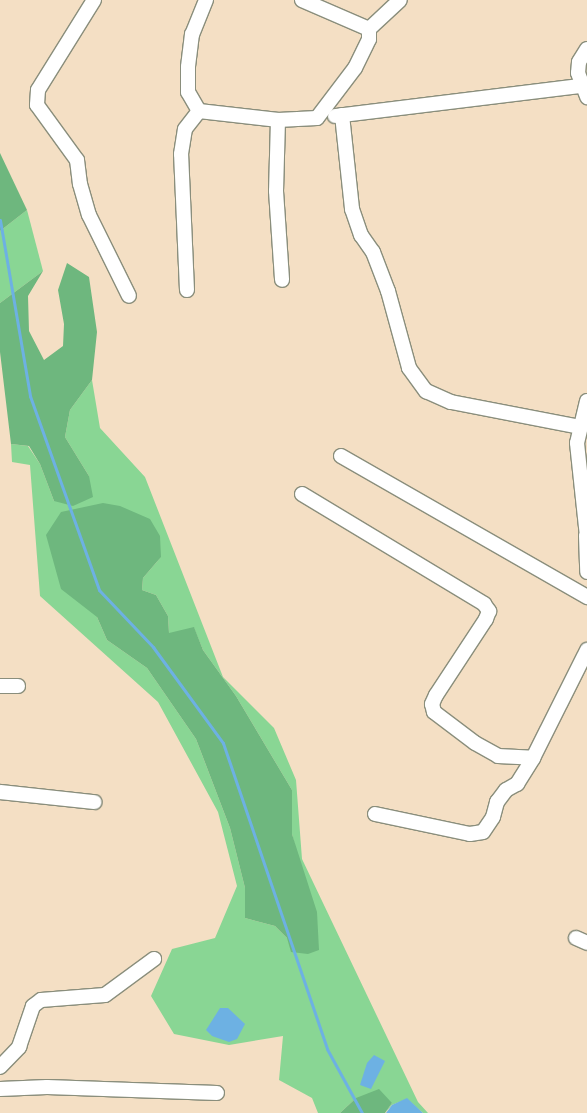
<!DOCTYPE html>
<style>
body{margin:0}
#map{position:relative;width:587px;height:1113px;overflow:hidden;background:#f4dfc4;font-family:Pangolin,sans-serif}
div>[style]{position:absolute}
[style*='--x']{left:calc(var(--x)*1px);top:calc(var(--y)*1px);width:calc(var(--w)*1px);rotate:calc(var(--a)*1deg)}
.green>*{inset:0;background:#89d694}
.forest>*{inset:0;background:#6eb77e}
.water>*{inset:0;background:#6db1e3}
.stream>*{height:3px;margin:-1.5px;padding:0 1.5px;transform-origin:1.5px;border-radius:1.5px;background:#6db1e3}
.roads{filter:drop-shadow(1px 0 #8a8e7c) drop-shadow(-1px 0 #8a8e7c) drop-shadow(0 1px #8a8e7c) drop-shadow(0 -1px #8a8e7c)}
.minor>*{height:14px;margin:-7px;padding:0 7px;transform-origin:7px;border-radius:7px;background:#fff}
span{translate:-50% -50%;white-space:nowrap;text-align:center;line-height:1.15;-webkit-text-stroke:4.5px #fdfcf7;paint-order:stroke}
</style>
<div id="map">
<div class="green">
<div style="clip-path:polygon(27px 210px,43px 271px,0 303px,0 231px)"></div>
<div style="clip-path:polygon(evenodd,92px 380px,100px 428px,145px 477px,223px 677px,274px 728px,296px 780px,302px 859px,418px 1102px,428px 1113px,423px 1113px,407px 1099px,392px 1105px,385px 1113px,392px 1103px,356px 1098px,340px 1113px,318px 1113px,312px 1098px,279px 1080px,283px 1036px,229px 1045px,174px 1034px,151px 996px,172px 949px,215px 938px,237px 886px,218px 812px,158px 702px,40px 596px,30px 465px,12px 462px,11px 444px,28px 446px,40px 464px,54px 501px,89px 476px,65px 437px,70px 410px,92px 380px,161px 557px,143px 578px,142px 590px,156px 595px,168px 616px,169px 634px,194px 628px,203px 650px,236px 696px,292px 790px,292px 834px,300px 866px,287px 938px,275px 926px,245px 918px,245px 888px,230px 828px,196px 739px,147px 668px,107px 640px,97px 617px,161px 557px)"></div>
</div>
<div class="forest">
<div style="clip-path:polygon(0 153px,27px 210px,0 231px)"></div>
<div style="clip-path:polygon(67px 263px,89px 277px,97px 332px,92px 380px,70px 410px,65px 437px,89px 476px,93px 497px,73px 506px,54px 501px,40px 464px,29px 446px,11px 444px,0 352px,0 303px,43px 271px,28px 296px,29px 331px,44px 360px,63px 346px,64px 324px,58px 290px)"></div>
<div style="clip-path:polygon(103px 503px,120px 506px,150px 519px,160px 536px,161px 557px,143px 578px,142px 590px,156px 595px,168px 616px,169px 633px,194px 627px,203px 650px,236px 696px,292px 790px,292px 834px,317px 912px,319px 950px,308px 954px,291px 952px,287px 938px,275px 926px,245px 918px,245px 888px,230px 828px,196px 739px,147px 668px,107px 640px,97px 617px,61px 589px,46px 535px,61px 512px)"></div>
<div style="clip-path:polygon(379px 1089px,392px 1103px,385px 1113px,340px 1113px,356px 1098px)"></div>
</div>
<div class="water">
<div style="clip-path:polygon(220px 1008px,228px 1008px,245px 1024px,237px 1039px,229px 1042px,212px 1036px,206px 1030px)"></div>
<div style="clip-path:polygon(374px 1055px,385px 1061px,371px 1089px,360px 1085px,367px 1063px)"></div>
<div style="clip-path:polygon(407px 1098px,423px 1113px,386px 1113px,392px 1105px)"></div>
</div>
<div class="stream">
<div style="--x:0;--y:220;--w:179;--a:80.3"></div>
<div style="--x:30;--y:396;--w:206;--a:70.4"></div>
<div style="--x:99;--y:590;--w:79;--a:46.5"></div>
<div style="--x:153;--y:647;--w:119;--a:53.9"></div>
<div style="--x:223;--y:743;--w:323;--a:71.2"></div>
<div style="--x:327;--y:1049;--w:73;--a:61.3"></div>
</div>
<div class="roads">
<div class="minor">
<div style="--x:94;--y:0;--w:106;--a:121.9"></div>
<div style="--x:38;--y:90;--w:15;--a:94"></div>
<div style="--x:37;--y:105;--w:68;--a:54"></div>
<div style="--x:77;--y:160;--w:24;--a:83"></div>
<div style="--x:80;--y:184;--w:32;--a:74"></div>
<div style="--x:89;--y:215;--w:90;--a:63.7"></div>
<div style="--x:206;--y:0;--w:37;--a:112"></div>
<div style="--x:192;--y:34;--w:33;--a:97"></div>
<div style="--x:188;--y:67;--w:25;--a:90"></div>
<div style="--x:188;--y:92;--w:22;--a:60"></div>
<div style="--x:199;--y:111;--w:80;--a:6.5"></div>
<div style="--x:278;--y:120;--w:39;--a:-3"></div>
<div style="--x:317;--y:118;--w:63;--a:-52.8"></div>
<div style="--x:355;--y:68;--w:32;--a:-64"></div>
<div style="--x:369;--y:39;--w:10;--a:-90"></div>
<div style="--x:302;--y:0;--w:73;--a:23.4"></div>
<div style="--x:369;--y:29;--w:42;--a:-43.1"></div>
<div style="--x:587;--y:49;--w:15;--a:122"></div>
<div style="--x:579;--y:62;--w:11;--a:95"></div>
<div style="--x:578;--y:73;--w:26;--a:69"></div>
<div style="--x:342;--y:115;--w:95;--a:83.9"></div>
<div style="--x:352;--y:209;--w:28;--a:71"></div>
<div style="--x:361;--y:235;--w:21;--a:55"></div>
<div style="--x:373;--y:252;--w:42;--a:69"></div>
<div style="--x:388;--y:291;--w:80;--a:74.7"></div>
<div style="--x:409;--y:368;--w:29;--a:54"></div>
<div style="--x:426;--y:391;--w:27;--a:24"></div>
<div style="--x:451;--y:402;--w:131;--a:11"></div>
<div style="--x:335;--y:116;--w:254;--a:-7"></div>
<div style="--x:278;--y:120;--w:71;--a:91.6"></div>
<div style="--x:276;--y:191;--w:89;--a:86.1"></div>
<div style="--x:187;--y:290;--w:136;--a:-92.5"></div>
<div style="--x:181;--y:154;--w:25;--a:-81"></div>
<div style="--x:185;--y:129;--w:23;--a:-52"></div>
<div style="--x:587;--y:401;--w:43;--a:103.4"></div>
<div style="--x:577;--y:443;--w:94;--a:83.9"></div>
<div style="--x:341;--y:456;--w:284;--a:29.8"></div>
<div style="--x:302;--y:494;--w:213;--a:31.1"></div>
<div style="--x:484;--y:604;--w:9;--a:54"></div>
<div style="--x:489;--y:611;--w:9;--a:111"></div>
<div style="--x:486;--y:619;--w:91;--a:123.3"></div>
<div style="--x:436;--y:695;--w:10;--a:114"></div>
<div style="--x:432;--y:704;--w:8;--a:76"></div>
<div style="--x:434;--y:712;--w:51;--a:37.1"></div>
<div style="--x:475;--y:743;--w:26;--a:29"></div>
<div style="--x:498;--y:756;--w:35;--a:3"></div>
<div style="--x:586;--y:536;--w:36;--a:88"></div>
<div style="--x:0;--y:686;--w:18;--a:0"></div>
<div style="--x:0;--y:792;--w:95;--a:6.1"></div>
<div style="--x:375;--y:814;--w:97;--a:11.9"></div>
<div style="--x:470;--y:834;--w:13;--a:-9"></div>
<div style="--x:483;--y:832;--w:18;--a:-56"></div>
<div style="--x:493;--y:817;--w:16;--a:-75"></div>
<div style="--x:497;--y:802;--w:15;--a:-53"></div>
<div style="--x:506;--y:790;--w:13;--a:-29"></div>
<div style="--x:517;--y:784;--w:31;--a:-58"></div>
<div style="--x:533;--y:758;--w:121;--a:-63.4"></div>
<div style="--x:576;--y:938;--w:12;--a:24"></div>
<div style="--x:0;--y:1067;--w:28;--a:-46"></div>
<div style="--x:19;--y:1047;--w:43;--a:-71.1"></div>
<div style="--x:33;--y:1006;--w:10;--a:-37"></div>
<div style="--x:41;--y:1000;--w:64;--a:-4.5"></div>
<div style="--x:105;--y:995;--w:61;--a:-36.3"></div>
<div style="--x:0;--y:1089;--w:47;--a:-2.4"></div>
<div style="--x:47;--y:1087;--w:170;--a:2"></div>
</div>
</div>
</div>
